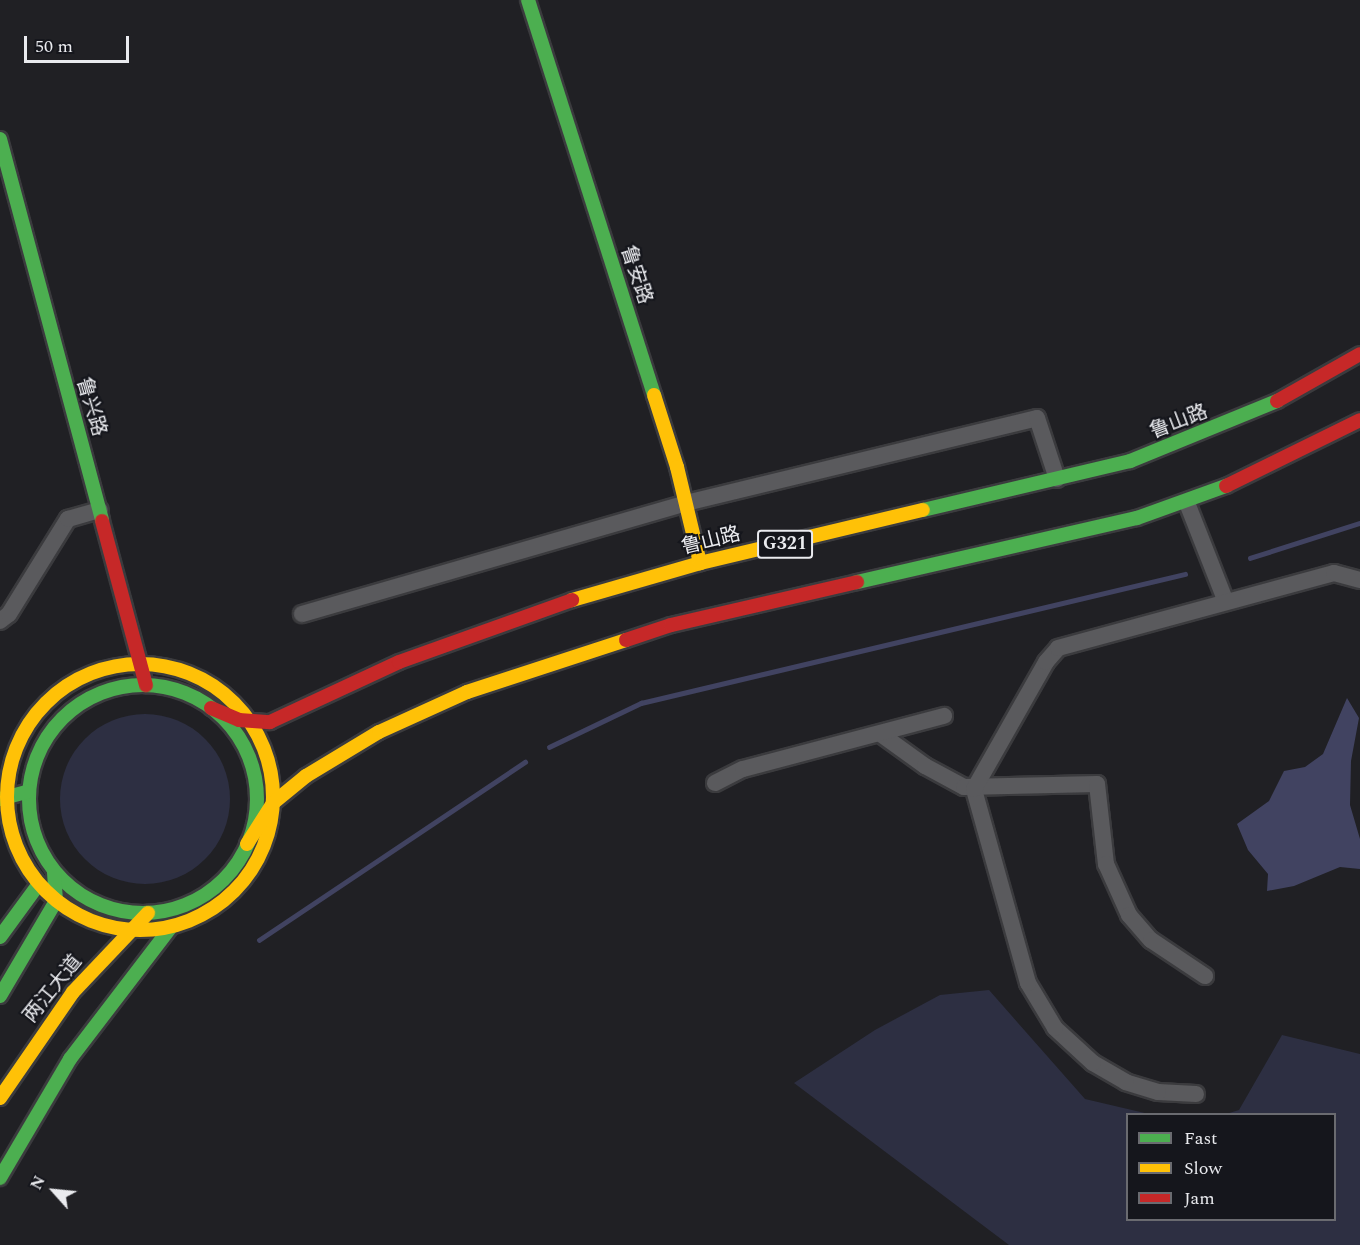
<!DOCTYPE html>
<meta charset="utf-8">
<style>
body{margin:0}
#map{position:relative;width:1360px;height:1245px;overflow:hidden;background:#202024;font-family:Spectral,"Noto Sans SC",serif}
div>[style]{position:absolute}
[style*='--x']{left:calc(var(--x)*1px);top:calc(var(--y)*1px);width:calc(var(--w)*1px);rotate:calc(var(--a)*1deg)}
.green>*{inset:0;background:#2d2f42}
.round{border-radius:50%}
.water>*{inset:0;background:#414361}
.stream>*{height:4.5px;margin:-2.25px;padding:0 2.25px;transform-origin:2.25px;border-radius:2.25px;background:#414361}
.roads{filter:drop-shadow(2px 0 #3b3b3e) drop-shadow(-2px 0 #3b3b3e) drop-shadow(0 2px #3b3b3e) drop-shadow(0 -2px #3b3b3e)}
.street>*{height:16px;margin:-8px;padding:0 8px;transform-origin:8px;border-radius:8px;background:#5a5a5d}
.fast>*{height:14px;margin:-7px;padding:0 7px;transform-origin:7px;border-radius:7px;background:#4caf50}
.fast>.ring{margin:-7px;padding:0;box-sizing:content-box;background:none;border:14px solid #4caf50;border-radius:50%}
.slow>*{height:14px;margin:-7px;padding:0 7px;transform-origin:7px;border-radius:7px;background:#ffc107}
.slow>.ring{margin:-7px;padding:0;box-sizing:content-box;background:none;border:14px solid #ffc107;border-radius:50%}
.jam>*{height:14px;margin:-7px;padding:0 7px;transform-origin:7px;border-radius:7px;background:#c62828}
span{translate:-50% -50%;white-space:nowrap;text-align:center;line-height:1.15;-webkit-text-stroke:4.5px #15161c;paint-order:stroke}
.shield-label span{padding:2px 4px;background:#15161c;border:2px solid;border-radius:4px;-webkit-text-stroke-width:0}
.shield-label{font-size:18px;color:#eaebef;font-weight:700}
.street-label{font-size:20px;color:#eaebef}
.legend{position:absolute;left:1126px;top:1113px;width:210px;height:108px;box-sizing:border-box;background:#15161c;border:2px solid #6a6b70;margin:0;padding:8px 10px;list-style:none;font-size:18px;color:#eaebef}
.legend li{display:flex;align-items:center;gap:12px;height:30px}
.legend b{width:30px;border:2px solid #6a6b70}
.north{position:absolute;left:24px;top:1161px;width:60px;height:60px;-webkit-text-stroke:4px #15161c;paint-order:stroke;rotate:297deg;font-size:16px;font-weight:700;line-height:24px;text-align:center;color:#eaebef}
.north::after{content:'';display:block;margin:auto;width:21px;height:27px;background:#eaebef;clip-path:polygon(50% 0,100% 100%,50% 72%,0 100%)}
.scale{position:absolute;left:24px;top:36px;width:105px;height:27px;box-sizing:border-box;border:3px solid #eaebef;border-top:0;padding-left:8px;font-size:18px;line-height:21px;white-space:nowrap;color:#eaebef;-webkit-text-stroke:4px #15161c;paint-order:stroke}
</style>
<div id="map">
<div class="green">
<div class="round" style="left:60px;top:714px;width:170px;height:170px"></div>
<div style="clip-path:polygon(989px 990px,1085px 1099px,1149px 1114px,1128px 1114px,1128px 1220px,1334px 1220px,1334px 1114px,1226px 1114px,1239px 1110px,1282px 1035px,1360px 1054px,1360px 1245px,1009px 1245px,794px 1083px,875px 1030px,940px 995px)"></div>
</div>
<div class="water">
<div style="clip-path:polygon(1347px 698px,1359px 718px,1351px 761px,1350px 805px,1360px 839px,1360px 869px,1340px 867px,1294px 886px,1267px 891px,1268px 874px,1248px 850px,1237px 824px,1269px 801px,1284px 771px,1305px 767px,1323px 754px)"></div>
</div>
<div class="stream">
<div style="--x:1250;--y:558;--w:115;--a:-17.7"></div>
<div style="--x:549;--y:747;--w:102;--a:-25.6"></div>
<div style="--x:641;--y:703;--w:559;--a:-13.34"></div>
<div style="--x:259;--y:940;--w:320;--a:-33.8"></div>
</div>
<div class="roads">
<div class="street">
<div style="--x:1187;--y:503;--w:106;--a:68.5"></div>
<div style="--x:302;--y:614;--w:400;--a:-16.1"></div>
<div style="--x:686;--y:503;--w:361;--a:-13.6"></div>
<div style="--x:1037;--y:418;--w:64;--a:71.8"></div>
<div style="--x:0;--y:621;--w:11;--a:-38"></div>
<div style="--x:9;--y:614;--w:112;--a:-58.2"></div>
<div style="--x:68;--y:519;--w:33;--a:-16"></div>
<div style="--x:882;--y:735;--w:53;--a:35.8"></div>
<div style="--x:925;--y:766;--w:44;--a:28.3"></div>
<div style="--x:964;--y:787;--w:133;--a:-1.3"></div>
<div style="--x:1097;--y:784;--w:81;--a:83.6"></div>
<div style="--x:1106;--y:864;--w:56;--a:65.7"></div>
<div style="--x:1129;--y:915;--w:33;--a:49"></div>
<div style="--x:1151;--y:940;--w:65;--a:33.7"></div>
<div style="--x:715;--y:783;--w:31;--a:-27"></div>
<div style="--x:743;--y:769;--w:208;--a:-14.8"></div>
<div style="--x:1196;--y:1094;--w:38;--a:-177"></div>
<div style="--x:1158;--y:1092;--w:34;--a:-163"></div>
<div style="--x:1126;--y:1082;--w:38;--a:-150"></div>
<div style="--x:1093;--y:1063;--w:52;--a:-137.4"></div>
<div style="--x:1055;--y:1028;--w:52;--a:-121"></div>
<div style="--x:1028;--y:983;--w:201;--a:-105.6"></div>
<div style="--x:974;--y:789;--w:146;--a:-60.4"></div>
<div style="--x:1046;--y:662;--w:18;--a:-49"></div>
<div style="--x:1058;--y:648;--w:286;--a:-15.2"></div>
<div style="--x:1334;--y:573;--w:27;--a:15"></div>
</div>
<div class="fast">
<div style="--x:528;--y:0;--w:415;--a:72.3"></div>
<div style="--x:0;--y:139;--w:395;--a:75"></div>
<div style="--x:923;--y:510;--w:213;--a:-13.3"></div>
<div style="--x:1130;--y:461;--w:159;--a:-22.2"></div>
<div style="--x:857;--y:582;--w:287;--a:-12.9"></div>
<div style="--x:1137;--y:518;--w:95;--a:-19.8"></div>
<div class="ring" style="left:29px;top:685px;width:214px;height:214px"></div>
<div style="--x:0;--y:799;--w:30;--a:-15"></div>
<div style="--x:0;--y:937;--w:64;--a:-53.8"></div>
<div style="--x:0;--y:996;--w:110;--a:-59.5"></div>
<div style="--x:56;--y:901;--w:30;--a:-94"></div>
<div style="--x:0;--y:1178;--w:138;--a:-59.5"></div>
<div style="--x:70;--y:1059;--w:166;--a:-52.6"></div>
</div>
<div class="slow">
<div style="--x:654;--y:395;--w:76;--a:72.3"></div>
<div style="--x:677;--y:467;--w:99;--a:76.5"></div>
<div style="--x:572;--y:600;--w:133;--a:-16.1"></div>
<div style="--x:700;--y:563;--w:229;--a:-13.4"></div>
<div class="ring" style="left:7px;top:664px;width:252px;height:252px"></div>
<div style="--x:247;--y:844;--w:49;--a:-57.6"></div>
<div style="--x:273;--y:803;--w:43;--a:-39.3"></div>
<div style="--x:306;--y:776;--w:85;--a:-31.1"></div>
<div style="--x:379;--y:732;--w:97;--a:-24.4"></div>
<div style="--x:467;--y:692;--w:167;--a:-18.1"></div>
<div style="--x:0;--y:1098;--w:129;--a:-55.4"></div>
<div style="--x:73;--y:992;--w:109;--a:-46.5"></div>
</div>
<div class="jam">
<div style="--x:1277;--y:401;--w:95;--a:-29.5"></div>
<div style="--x:1226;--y:486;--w:149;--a:-26.2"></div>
<div style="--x:102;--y:521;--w:170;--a:75"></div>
<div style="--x:626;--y:640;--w:47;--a:-18.4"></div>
<div style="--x:671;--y:625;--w:191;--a:-13"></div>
<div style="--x:211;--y:708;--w:30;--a:23"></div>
<div style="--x:239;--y:720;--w:31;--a:4"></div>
<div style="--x:270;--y:722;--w:142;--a:-24.9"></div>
<div style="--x:399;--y:662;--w:184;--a:-19.7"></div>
</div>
</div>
<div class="shield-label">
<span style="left:785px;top:544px">G321</span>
</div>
<div class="street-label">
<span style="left:636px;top:275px;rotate:72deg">鲁安路</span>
<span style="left:91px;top:407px;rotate:74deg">鲁兴路</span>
<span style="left:1179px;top:422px;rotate:-21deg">鲁山路</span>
<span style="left:711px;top:541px;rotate:-14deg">鲁山路</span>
<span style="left:53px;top:989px;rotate:-51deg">两江大道</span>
</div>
<ul class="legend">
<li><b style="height:8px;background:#4caf50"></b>Fast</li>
<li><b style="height:8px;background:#ffc107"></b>Slow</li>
<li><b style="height:8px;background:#c62828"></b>Jam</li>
</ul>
<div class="north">N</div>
<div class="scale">50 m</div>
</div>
